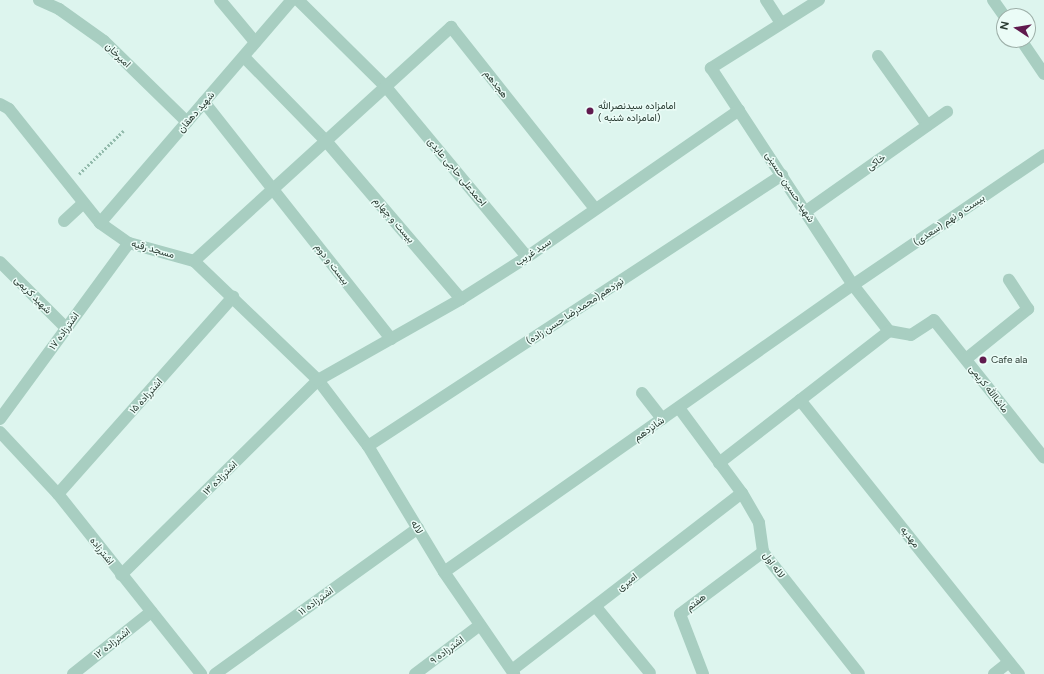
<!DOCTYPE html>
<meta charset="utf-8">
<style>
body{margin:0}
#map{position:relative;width:1044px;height:674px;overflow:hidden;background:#ddf5ee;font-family:Figtree,Vazirmatn,sans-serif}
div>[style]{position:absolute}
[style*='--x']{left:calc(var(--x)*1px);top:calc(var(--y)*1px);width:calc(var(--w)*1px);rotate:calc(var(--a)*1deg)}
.path>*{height:2.5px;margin-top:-1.25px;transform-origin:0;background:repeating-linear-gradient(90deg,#92baab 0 2px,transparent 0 4px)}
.minor>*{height:12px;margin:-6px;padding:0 6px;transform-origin:6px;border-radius:6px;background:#a8cec1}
.dots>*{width:11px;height:11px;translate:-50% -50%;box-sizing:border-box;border:2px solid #ebfcf7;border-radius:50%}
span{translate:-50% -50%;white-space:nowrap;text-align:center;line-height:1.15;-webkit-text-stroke:3px #ebfcf7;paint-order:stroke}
.street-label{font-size:10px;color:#293b32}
.poi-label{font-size:10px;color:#293b32}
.left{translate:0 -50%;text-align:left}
.north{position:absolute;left:996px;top:8px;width:40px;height:40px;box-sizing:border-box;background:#ebfcf7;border:1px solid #9dafa8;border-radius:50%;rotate:282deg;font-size:11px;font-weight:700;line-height:16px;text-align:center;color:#293b32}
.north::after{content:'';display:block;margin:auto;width:14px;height:18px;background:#601a4e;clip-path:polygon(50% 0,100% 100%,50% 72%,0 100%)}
</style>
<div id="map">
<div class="path">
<div style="--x:79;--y:174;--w:62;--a:-44.3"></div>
</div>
<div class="minor">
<div style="--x:39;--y:0;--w:22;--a:24"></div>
<div style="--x:59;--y:9;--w:55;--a:35.4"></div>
<div style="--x:104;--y:41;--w:116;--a:44.3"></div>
<div style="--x:220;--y:0;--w:55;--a:50.2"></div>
<div style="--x:298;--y:0;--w:124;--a:44.7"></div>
<div style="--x:386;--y:87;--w:221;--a:50.3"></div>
<div style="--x:766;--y:0;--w:27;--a:57"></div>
<div style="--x:819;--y:0;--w:128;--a:147.8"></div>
<div style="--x:711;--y:68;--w:259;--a:56.8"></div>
<div style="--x:853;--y:285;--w:58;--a:52"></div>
<div style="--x:889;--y:331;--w:22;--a:10"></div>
<div style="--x:911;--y:335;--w:27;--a:-33"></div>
<div style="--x:934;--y:320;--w:176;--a:51.4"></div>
<div style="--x:993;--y:0;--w:19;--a:55"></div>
<div style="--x:1021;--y:40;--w:41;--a:55.9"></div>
<div style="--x:878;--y:56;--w:85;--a:54.6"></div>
<div style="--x:244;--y:57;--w:117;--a:45.7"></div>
<div style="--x:326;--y:141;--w:208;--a:49.5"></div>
<div style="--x:204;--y:102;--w:302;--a:51.7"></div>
<div style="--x:0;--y:104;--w:10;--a:29"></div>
<div style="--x:9;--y:109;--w:146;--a:51.4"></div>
<div style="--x:100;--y:223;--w:35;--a:35"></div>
<div style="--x:129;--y:243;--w:67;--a:15.5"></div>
<div style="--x:194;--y:261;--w:172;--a:43.8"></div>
<div style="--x:318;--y:380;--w:83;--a:52.9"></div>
<div style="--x:368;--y:446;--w:147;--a:58.9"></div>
<div style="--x:444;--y:572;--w:124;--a:55.5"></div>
<div style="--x:805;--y:212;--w:174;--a:-35.2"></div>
<div style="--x:64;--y:221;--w:26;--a:-43"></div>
<div style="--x:100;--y:223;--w:294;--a:-49.3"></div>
<div style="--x:194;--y:261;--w:348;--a:-42.3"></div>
<div style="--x:451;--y:27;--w:232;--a:51.6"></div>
<div style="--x:0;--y:262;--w:93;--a:45"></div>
<div style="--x:966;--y:359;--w:80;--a:-38.9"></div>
<div style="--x:1028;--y:309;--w:35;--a:-123"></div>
<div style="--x:642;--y:393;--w:33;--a:52"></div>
<div style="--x:800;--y:400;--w:351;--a:51.4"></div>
<div style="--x:679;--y:408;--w:106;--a:53.5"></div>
<div style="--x:742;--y:493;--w:34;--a:60"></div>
<div style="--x:759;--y:523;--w:29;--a:82"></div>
<div style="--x:763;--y:552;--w:155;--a:51.8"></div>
<div style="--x:0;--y:419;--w:218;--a:-53.8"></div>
<div style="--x:0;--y:432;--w:85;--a:46.9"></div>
<div style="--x:58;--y:494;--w:230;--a:51.5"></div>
<div style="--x:368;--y:446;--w:495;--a:-33.2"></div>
<div style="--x:719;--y:463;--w:215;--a:-37.8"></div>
<div style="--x:58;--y:494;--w:264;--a:-48.4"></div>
<div style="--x:444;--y:572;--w:500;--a:-35.1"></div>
<div style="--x:853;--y:285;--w:231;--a:-34.2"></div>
<div style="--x:121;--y:575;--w:277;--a:-44.7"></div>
<div style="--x:318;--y:380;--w:164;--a:-29.5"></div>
<div style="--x:461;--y:299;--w:78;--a:-32.5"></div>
<div style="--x:527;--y:257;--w:258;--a:-34.7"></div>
<div style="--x:596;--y:607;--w:85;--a:50.7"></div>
<div style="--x:512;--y:670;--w:290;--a:-37.6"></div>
<div style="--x:73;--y:674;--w:100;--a:-38.5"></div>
<div style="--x:215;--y:674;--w:250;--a:-35.7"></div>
<div style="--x:415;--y:674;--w:81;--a:-37"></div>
<div style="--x:703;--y:674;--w:64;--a:-111"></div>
<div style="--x:680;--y:614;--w:104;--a:-36.8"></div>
<div style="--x:994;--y:674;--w:19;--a:-39"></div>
</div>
<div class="dots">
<div style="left:590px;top:111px;background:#601a4e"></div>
<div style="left:983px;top:360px;background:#601a4e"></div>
</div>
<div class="street-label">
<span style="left:118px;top:55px;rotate:44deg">امیرخان</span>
<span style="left:496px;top:84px;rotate:52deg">هجدهم</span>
<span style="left:196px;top:112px;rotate:-49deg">شهید دهقان</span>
<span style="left:876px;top:162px;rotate:-35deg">خاکی</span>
<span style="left:457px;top:172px;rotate:50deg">احمدعلی حاجی عابدی</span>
<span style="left:790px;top:187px;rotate:57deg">شهید حسین حسینی</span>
<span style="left:394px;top:220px;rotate:49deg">بیست و چهارم</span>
<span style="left:949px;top:220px;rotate:-34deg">بیست و نهم (سعدی)</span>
<span style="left:153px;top:249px;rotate:16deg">مسجد رقیه</span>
<span style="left:533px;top:252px;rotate:-34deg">سید غریب</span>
<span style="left:332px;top:264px;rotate:52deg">بیست و دوم</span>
<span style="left:33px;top:295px;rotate:45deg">شهید کریمی</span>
<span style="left:575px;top:311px;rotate:-33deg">نوزدهم(محمدرضا حسن زاده)</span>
<span style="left:64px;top:331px;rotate:-54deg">اشترزاده ۱۷</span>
<span style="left:989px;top:389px;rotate:52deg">ماشاالله کریمی</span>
<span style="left:146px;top:396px;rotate:-48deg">اشترزاده ۱۵</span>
<span style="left:649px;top:429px;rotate:-35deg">شانزدهم</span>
<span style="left:220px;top:478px;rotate:-45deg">اشترزاده ۱۳</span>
<span style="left:417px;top:527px;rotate:59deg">لاله</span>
<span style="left:910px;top:537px;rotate:51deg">مهدیه</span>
<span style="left:102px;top:551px;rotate:52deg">اشترزاده</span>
<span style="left:774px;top:565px;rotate:54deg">لاله اول</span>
<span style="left:627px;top:582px;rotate:-38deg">امیری</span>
<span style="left:316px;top:601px;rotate:-36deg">اشترزاده ۱۱</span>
<span style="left:696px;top:602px;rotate:-37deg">هفتم</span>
<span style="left:112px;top:643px;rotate:-38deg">اشترزاده ۱۲</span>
<span style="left:447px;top:650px;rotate:-37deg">اشترزاده ۹</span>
</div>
<div class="poi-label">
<span class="left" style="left:598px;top:111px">امامزاده سیدنصرالله<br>( امامزاده شنبه)</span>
<span class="left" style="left:991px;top:360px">Cafe ala</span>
</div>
<div class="north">N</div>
</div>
